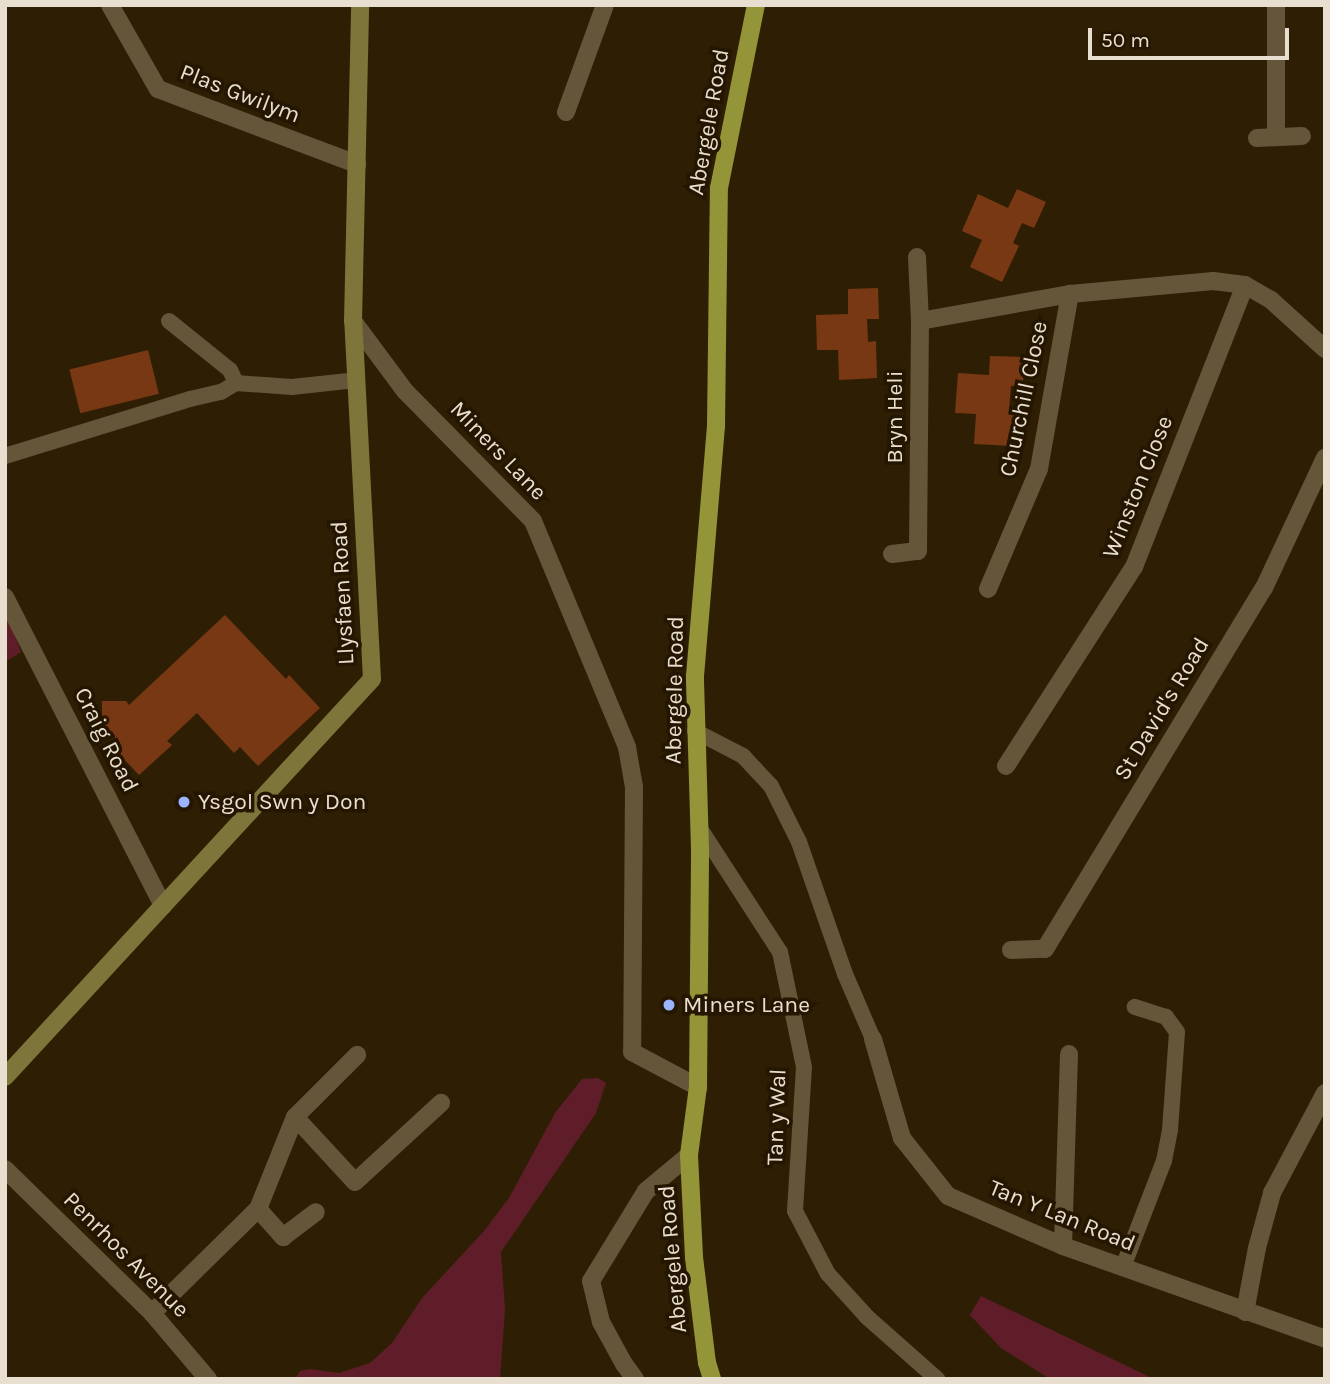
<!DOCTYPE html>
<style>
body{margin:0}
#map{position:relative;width:1330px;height:1384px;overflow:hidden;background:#2e1f04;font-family:Karla,sans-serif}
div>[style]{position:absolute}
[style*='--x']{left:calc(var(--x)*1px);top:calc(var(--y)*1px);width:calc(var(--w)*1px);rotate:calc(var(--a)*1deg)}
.green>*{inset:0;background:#5f1d2a}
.building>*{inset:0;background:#793814;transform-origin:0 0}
.lane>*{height:16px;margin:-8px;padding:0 8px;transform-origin:8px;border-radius:8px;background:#655539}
.street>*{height:18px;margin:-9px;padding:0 9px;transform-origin:9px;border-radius:9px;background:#655539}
.secondary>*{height:18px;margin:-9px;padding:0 9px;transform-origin:9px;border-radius:9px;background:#7d7539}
.primary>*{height:18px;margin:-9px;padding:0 9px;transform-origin:9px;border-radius:9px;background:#949538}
.dots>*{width:19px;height:19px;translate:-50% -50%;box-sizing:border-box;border:4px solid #241600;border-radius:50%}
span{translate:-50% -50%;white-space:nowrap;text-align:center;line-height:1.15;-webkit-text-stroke:7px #241600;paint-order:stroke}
.street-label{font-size:23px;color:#e9dfd0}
.poi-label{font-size:23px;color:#e9dfd0}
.left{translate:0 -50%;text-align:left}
.frame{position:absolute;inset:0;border:7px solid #e9dfd0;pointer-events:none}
.scale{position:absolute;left:1088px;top:28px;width:201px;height:32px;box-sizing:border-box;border:4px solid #e9dfd0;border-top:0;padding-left:9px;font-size:21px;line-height:24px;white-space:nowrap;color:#e9dfd0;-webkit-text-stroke:5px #241600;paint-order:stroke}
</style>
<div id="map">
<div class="green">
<div style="clip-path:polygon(5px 610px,21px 652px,5px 662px)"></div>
<div style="clip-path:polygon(598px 1078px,606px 1083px,596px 1113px,501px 1252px,505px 1309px,500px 1379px,295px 1379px,300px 1371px,310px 1369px,339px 1373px,370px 1363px,392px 1343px,422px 1298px,484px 1231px,509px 1198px,555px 1113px,582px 1079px)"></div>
<div style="clip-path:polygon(981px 1296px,1154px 1379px,1050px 1379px,1001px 1348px,970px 1315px)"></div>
</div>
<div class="building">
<div style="clip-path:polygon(1017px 189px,1046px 202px,1034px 228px,1022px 223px,1013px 243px,1019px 246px,1002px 282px,970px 267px,982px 240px,962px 231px,978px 194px,1008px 208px)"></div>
<div style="clip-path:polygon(878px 288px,879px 319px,867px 319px,868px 342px,876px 341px,877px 378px,839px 380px,838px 350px,817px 350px,816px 315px,848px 314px,848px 289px)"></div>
<div style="left:148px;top:350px;width:45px;height:81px;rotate:76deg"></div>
<div style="clip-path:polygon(990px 356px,1024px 357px,1023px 387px,1011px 386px,1009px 410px,1015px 411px,1013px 446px,974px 444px,976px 414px,955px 413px,958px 373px,989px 375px)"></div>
<div style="clip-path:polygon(225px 615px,286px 679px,289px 675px,320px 708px,258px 766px,240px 747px,234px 753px,197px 713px,167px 741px,172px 745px,139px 775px,117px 752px,116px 739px,102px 723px,102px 701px,126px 701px,129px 705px)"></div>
</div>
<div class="lane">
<div style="--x:169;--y:321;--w:78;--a:38.8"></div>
<div style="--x:230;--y:370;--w:14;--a:65"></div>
<div style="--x:5;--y:456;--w:194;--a:-17.1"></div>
<div style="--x:190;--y:399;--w:32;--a:-13"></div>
<div style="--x:221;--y:392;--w:17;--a:-31"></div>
<div style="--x:236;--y:383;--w:56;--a:4.1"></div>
<div style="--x:292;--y:387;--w:64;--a:-6.2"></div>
<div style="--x:695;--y:731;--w:54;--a:27.5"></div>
<div style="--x:743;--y:756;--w:41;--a:47"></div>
<div style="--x:771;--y:786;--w:63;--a:63.4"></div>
<div style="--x:799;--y:842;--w:140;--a:70.8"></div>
<div style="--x:845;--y:974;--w:71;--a:66.7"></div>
<div style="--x:699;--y:827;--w:149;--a:57.1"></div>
<div style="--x:780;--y:952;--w:117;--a:78.2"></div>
<div style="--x:804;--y:1067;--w:144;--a:93.6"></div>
<div style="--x:795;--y:1211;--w:71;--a:62.4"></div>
<div style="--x:828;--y:1274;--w:58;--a:47.8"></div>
<div style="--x:867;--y:1317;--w:94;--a:41.5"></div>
<div style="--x:1123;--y:1267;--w:114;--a:-68.9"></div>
<div style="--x:1164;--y:1161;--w:32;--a:-79"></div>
<div style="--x:1170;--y:1130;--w:98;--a:-85.9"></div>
<div style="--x:1177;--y:1032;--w:19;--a:-126"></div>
<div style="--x:1166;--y:1017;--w:33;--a:-162"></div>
</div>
<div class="street">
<div style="--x:110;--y:5;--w:97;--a:60.3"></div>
<div style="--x:158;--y:89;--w:213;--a:20.7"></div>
<div style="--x:566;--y:112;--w:114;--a:-70"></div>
<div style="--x:1276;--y:136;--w:131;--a:-90"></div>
<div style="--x:1257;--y:138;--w:45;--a:-2.5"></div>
<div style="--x:353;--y:321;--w:87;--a:53.4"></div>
<div style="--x:405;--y:391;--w:182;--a:45.4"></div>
<div style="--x:533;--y:521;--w:245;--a:67.4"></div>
<div style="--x:627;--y:747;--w:41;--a:80.1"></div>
<div style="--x:634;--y:787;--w:265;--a:90.4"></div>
<div style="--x:632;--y:1052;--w:75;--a:27.9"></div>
<div style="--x:920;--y:321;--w:152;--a:-10.2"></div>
<div style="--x:1070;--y:294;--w:144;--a:-5.2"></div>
<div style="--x:1213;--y:281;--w:32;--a:7"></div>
<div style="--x:1245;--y:285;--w:30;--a:30"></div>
<div style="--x:1271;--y:300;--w:73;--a:42.2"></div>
<div style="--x:892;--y:554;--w:26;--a:-7"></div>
<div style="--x:918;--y:551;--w:230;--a:-89.5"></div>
<div style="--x:920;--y:321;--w:64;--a:-92.7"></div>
<div style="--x:988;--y:589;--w:130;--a:-67"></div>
<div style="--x:1039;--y:469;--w:178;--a:-80"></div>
<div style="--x:5;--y:597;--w:347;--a:62.9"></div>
<div style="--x:1006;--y:766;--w:237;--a:-57.3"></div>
<div style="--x:1134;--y:567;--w:303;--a:-68.5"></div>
<div style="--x:1011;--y:950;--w:34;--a:-2"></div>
<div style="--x:1045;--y:949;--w:422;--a:-58.8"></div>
<div style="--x:1264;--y:588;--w:144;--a:-64.9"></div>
<div style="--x:873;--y:1039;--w:103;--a:73.7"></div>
<div style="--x:902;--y:1138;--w:74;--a:51.6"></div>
<div style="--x:948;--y:1196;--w:125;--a:23.5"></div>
<div style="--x:1063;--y:1246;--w:278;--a:19.5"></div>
<div style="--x:295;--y:1117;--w:88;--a:47.3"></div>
<div style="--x:355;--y:1182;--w:117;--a:-42.6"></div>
<div style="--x:5;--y:1169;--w:206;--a:44.4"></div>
<div style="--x:152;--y:1313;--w:87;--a:49.7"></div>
<div style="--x:258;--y:1209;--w:38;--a:48"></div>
<div style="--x:283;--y:1237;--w:41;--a:-37.1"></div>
<div style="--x:1063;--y:1246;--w:192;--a:-88.2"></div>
<div style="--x:1245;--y:1312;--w:65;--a:-79.4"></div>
<div style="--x:1257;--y:1248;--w:57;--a:-74.7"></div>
<div style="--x:1272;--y:1193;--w:113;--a:-62.1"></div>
<div style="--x:152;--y:1313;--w:148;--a:-44.5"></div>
<div style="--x:258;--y:1209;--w:99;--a:-68.1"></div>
<div style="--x:295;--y:1117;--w:88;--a:-45"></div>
<div style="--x:635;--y:1379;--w:19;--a:-126"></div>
<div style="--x:624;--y:1364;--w:48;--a:-118.7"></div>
<div style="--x:601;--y:1322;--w:42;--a:-103.7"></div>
<div style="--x:591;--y:1281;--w:105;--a:-58.6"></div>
<div style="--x:646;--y:1191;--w:56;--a:-39.9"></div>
</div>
<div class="secondary">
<div style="--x:5;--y:1077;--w:541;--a:-47.32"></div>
<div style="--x:372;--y:679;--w:359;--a:-93"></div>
<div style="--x:353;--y:321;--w:316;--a:-88.7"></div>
</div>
<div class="primary">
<div style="--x:712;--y:1379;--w:17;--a:-107"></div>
<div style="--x:707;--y:1363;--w:107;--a:-97"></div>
<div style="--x:694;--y:1257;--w:102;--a:-92.8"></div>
<div style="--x:689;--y:1155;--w:69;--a:-82.5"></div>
<div style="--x:698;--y:1087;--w:238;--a:-89.5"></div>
<div style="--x:700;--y:849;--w:173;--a:-91.7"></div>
<div style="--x:695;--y:676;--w:251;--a:-85.2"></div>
<div style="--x:716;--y:426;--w:238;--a:-89.3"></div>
<div style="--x:719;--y:188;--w:187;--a:-78.6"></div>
</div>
<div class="dots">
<div style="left:184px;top:802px;background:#9bb4fd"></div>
<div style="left:669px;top:1005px;background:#9bb4fd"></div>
</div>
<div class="street-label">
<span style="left:240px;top:94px;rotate:21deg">Plas Gwilym</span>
<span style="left:709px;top:122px;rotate:-80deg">Abergele Road</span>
<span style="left:1024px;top:399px;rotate:-78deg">Churchill Close</span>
<span style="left:895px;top:417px;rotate:-90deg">Bryn Heli</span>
<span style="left:498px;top:451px;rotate:46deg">Miners Lane</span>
<span style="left:1138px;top:487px;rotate:-68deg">Winston Close</span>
<span style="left:343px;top:593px;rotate:-93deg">Llysfaen Road</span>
<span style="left:675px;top:690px;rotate:-89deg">Abergele Road</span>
<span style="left:1162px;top:709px;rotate:-59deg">St David's Road</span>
<span style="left:106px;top:740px;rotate:63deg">Craig Road</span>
<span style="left:777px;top:1117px;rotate:-88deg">Tan y Wal</span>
<span style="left:1062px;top:1216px;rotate:22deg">Tan Y Lan Road</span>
<span style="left:126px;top:1255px;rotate:45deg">Penrhos Avenue</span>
<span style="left:673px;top:1259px;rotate:-95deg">Abergele Road</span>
</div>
<div class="poi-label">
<span class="left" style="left:198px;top:802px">Ysgol Swn y Don</span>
<span class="left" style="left:683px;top:1005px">Miners Lane</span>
</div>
<div class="frame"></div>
<div class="scale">50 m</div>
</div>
